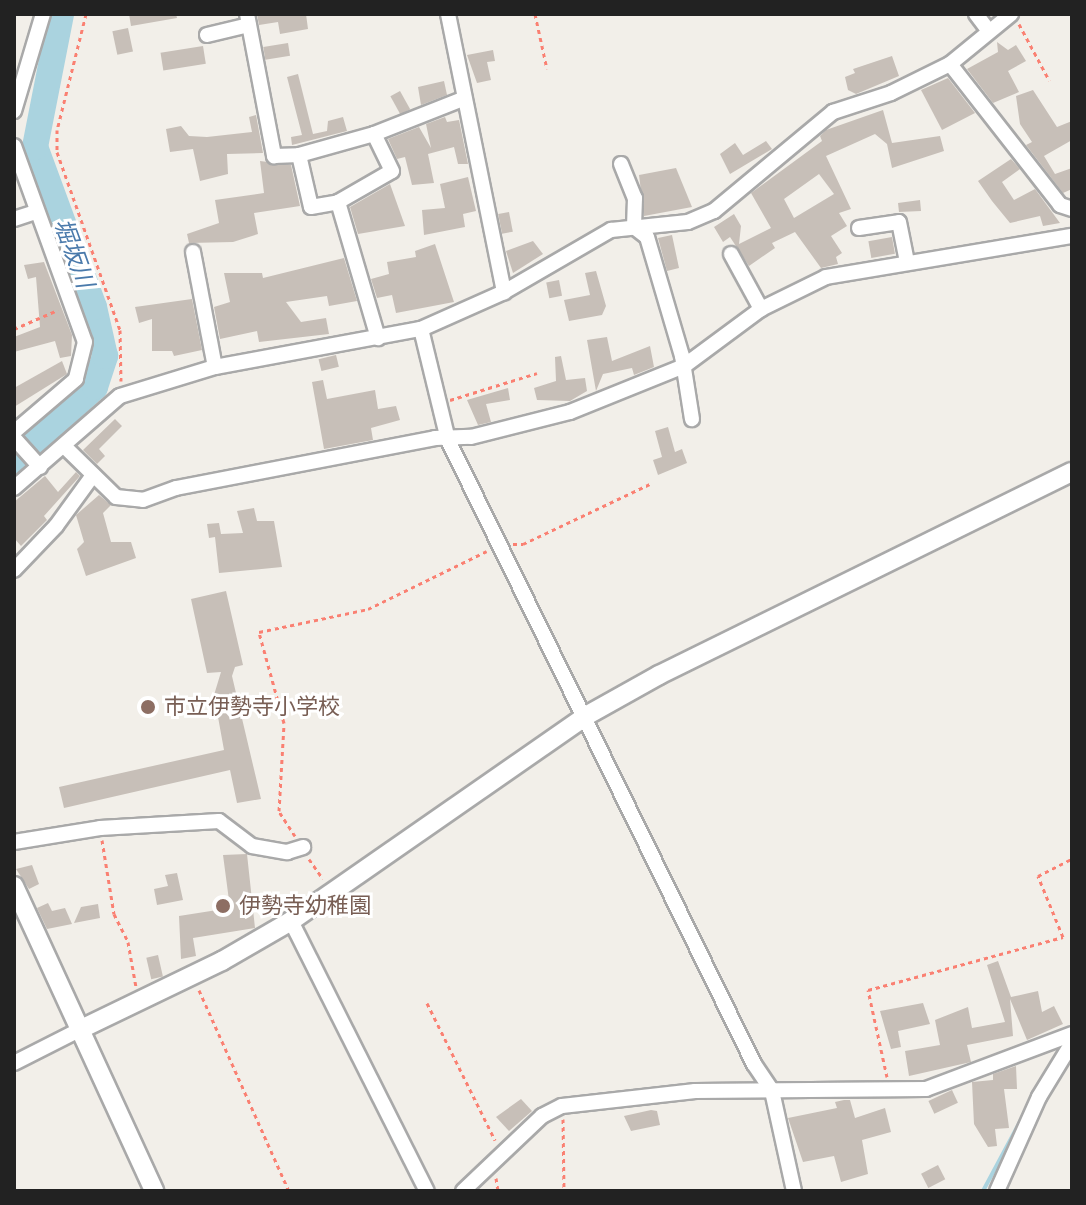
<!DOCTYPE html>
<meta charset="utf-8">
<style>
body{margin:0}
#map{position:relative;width:1086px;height:1205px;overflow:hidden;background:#f2efe9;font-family:Quicksand,"Noto Sans JP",sans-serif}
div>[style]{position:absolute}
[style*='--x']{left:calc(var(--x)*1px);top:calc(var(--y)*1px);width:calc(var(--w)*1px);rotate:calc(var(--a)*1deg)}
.stream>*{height:4px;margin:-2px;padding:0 2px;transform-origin:2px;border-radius:2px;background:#aad3df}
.river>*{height:26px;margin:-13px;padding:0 13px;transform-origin:13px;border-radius:13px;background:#aad3df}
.building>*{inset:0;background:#c7bfb8;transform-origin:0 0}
.path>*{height:3px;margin-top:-1.5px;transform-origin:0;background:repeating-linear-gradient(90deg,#fa8072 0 4px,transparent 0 8px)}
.roads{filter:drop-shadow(2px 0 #a9a9a9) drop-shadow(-2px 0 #a9a9a9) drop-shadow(0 2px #a9a9a9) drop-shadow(0 -2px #a9a9a9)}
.minor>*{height:14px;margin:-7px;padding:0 7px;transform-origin:7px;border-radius:7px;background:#fff}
.tertiary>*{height:18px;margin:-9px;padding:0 9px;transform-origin:9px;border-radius:9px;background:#fff}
.dots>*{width:22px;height:22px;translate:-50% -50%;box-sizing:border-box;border:4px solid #fff;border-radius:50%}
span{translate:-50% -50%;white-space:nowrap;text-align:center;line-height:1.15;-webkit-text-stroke:6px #fff;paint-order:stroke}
.education-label{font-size:22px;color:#785e54}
.left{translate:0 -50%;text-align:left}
.water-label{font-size:24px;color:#4a7aab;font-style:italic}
.frame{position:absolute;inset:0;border:16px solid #222;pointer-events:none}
</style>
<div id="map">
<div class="stream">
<div style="--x:1055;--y:1058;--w:20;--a:-60"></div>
<div style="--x:983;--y:1191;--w:83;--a:-61.9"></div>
</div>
<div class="river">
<div style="--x:14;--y:460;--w:109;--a:-42"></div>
<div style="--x:95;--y:387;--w:33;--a:-72"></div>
<div style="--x:105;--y:356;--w:50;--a:-102.7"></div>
<div style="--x:94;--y:307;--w:171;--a:-110.2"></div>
<div style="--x:35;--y:147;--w:136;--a:-78.9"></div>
</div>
<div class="building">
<div style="clip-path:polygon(129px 14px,176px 14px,177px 18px,131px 26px)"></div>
<div style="clip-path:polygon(257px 14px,306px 14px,308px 29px,280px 34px,278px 22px,259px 25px)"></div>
<div style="left:128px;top:28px;width:24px;height:16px;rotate:78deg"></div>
<div style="clip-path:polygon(997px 42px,1008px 50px,1016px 45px,1026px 61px,1008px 71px,1019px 92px,993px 103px,967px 69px,998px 52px)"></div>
<div style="left:288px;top:43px;width:13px;height:25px;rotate:81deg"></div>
<div style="left:203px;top:46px;width:18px;height:43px;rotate:81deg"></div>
<div style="clip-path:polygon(493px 50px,495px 61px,487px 62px,491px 80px,477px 83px,467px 55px)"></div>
<div style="clip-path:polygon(892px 56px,899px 76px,856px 94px,848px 90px,845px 77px,855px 73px,853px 69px)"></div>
<div style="clip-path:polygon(298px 74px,313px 134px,327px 131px,328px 121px,343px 117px,347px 131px,292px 145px,291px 137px,302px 135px,287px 77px)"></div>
<div style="clip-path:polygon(948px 78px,975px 113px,942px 130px,921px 90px)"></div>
<div style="clip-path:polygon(444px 81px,447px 95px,421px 105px,418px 87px)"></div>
<div style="clip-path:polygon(1033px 90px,1057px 127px,1072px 121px,1072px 140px,1044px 156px,1055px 174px,1072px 168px,1072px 189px,1063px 193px,1026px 145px,1032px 142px,1020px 124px,1016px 96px)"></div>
<div style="left:400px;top:91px;width:21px;height:11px;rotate:61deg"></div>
<div style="clip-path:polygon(evenodd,883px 110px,892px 143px,940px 136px,944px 151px,892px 168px,887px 144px,875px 134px,826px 156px,851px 209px,839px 213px,847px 226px,831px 236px,842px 253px,836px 257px,838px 264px,821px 268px,795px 232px,772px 243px,775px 248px,749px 266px,730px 237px,723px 242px,714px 227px,734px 214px,741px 226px,739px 244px,771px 228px,751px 193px,822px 141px,820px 136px,826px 130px,883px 110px,819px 174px,834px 194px,794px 218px,784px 199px,819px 174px)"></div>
<div style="clip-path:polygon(256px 115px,263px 153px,227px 154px,228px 174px,200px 181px,193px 149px,170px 152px,166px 129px,181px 126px,189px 136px,207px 137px,252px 132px,249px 117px)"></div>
<div style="clip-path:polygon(445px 117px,447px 122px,459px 120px,468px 164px,458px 164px,454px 147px,428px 154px,434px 183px,412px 185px,405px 157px,397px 159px,388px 139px,419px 127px,431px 148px,426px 124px)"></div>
<div style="clip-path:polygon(766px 141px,772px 149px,730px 174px,720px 154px,735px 143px,743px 155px)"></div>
<div style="clip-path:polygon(1011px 159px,1020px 169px,1002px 182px,1014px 200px,1035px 189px,1060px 223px,1043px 226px,1040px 216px,1010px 223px,992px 201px,978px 181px)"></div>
<div style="clip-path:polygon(260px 161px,291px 165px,300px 206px,254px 213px,258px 234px,233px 242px,189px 243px,187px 234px,219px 223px,215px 200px,264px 193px)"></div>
<div style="clip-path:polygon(676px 168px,692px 207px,644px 216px,639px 175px)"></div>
<div style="clip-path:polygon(468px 177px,476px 211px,463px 214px,465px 227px,424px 235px,422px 210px,445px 208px,440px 184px)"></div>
<div style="clip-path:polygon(390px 184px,405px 226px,358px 234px,350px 207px)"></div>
<div style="clip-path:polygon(920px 200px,921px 211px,899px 212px,898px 203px)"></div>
<div style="left:509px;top:212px;width:20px;height:11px;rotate:79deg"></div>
<div style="clip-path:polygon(672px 235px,679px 268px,667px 271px,658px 238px)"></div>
<div style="left:892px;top:237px;width:17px;height:24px;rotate:80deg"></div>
<div style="clip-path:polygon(533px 241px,543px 254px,513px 273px,506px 251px)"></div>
<div style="clip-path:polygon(435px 244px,454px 302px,396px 313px,392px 295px,377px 298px,371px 279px,389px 274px,387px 262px,416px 257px,415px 251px)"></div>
<div style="clip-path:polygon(344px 258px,357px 301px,329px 306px,327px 296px,286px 302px,301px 322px,326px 318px,329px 334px,259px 342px,257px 331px,220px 339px,214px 307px,230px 302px,224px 273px,262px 273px,263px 278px)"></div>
<div style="clip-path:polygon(44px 262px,72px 335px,71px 356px,60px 358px,55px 341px,14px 352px,14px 337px,40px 327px,36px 277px,28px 279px,24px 265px)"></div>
<div style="clip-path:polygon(596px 271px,606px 306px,602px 315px,569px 321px,564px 300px,590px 295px,585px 273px)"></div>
<div style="left:559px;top:280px;width:16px;height:13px;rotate:79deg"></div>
<div style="clip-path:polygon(192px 299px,202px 350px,174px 356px,172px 351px,152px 351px,152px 319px,139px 323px,135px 307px)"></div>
<div style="clip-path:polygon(607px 337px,612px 361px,650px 346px,654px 367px,634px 375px,632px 368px,603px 374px,596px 391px,587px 340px)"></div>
<div style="left:336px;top:355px;width:12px;height:18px;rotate:76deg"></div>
<div style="clip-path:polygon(561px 356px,566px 380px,585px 378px,587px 391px,570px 401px,537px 400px,534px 388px,556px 381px,555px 357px)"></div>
<div style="clip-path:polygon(62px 361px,67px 374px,14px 407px,14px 388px)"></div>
<div style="clip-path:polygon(323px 380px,327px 399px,375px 390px,378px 409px,396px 406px,400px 420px,371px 428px,373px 440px,324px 449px,312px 382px)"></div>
<div style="clip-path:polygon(508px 388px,510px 400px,486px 404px,491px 422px,478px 425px,467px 400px)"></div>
<div style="clip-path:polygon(115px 419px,122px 426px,99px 449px,105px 456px,97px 464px,83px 450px)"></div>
<div style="clip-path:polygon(668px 427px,675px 452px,682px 449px,687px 463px,658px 475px,653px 460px,662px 457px,655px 431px)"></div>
<div style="clip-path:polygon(76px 472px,80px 476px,44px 516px,47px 520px,21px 546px,14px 538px,14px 502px,45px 476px,58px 492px)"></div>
<div style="clip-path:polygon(99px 495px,111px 505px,103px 513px,111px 542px,131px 542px,136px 558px,86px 576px,77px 549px,84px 542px,76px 515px)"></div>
<div style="clip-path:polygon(254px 508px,257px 521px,274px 521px,282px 567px,219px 573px,215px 537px,209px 538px,207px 524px,219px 523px,221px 534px,243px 533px,237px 511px)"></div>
<div style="clip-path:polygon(226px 591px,243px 665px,235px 667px,232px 676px,261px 799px,237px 803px,230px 770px,64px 808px,59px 787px,224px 750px,214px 695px,221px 672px,207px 673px,191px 599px)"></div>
<div style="clip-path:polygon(247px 854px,255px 928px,193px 938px,196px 956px,181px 959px,179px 916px,230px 908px,223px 855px)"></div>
<div style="clip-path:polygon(32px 865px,39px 884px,29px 889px,16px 869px)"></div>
<div style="clip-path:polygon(177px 873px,183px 900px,157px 905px,154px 889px,168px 886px,165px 875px)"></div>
<div style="clip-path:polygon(48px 903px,52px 911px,65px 908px,72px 924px,47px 929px,37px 908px)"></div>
<div style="clip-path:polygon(98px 904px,100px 918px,74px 923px,81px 907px)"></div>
<div style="left:158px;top:955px;width:22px;height:12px;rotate:77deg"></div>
<div style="clip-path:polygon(998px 961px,1011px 997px,1038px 991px,1042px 1012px,1054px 1006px,1063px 1024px,1027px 1040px,1010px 999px,1013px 1036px,967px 1045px,971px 1062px,909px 1076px,905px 1051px,940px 1045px,935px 1020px,968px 1007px,972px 1028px,1005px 1022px,987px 965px)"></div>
<div style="clip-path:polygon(923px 1003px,930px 1024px,898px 1031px,901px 1047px,891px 1049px,880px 1011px)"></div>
<div style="clip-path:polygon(1016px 1066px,1017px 1089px,1004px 1089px,1009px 1128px,995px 1129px,997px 1146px,988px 1147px,974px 1124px,972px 1082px,993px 1080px,993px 1074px)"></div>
<div style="left:952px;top:1090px;width:14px;height:26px;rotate:65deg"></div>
<div style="clip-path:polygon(521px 1099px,532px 1111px,509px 1131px,496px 1117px)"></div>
<div style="clip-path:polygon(844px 1100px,850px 1100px,855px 1118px,885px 1108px,891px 1132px,862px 1140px,868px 1174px,841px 1182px,834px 1156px,803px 1162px,788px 1118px,837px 1108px,835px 1102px)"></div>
<div style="clip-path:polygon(651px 1110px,657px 1111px,660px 1125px,631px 1131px,624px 1116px)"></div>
<div style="left:938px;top:1165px;width:16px;height:19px;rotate:63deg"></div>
</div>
<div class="path">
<div style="--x:86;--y:14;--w:120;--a:104"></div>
<div style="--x:57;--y:130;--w:22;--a:90"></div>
<div style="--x:57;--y:152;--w:189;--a:70.5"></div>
<div style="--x:120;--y:330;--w:51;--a:88.9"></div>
<div style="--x:535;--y:14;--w:56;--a:77.7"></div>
<div style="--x:1019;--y:24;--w:64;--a:61.8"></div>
<div style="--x:14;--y:329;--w:48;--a:-23.4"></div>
<div style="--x:450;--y:400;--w:91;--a:-17.2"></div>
<div style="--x:513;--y:544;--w:10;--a:0"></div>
<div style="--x:523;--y:544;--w:140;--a:-25.3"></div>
<div style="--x:295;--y:836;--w:30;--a:-123"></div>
<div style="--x:279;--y:811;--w:88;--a:-86.7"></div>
<div style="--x:284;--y:723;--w:94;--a:-105.4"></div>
<div style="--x:259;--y:632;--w:111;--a:-11.9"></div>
<div style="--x:368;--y:609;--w:132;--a:-26"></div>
<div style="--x:102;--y:840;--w:75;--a:80.8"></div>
<div style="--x:114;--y:914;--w:31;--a:63"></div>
<div style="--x:128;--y:942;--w:46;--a:79.9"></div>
<div style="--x:309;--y:859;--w:24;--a:55"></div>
<div style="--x:199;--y:990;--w:220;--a:65.9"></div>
<div style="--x:427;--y:1003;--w:153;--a:63.6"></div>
<div style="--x:887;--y:1077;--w:89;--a:-102.3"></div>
<div style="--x:868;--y:990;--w:202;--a:-15.2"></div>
<div style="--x:1063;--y:937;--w:66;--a:-112.3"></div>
<div style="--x:1038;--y:876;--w:38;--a:-27"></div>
<div style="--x:563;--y:1119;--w:72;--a:89.2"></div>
<div style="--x:496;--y:1178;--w:13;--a:81"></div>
</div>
<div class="roads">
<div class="minor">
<div style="--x:247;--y:14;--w:145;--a:79.2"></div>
<div style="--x:274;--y:156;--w:25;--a:-2"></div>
<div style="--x:299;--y:155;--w:78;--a:-15.6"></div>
<div style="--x:374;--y:134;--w:96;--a:-21.5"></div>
<div style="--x:448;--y:14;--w:284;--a:78.6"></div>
<div style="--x:976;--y:14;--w:21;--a:53"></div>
<div style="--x:207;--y:35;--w:43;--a:-13.4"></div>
<div style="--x:950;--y:64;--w:179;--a:52"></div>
<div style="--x:1060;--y:205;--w:13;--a:18"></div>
<div style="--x:14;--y:111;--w:101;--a:-73.4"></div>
<div style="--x:14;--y:146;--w:208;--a:70.1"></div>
<div style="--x:85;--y:342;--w:38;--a:104"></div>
<div style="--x:76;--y:379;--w:82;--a:139.5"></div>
<div style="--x:299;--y:155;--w:53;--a:77"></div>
<div style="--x:311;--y:207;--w:27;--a:-10"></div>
<div style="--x:338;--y:202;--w:142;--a:73.6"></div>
<div style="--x:621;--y:164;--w:37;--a:68"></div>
<div style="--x:635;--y:198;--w:29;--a:92"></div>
<div style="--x:634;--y:227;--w:16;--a:38"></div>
<div style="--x:647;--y:237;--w:124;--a:73.6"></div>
<div style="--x:682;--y:356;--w:64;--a:81"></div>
<div style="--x:338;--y:202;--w:62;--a:-29.9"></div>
<div style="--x:392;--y:171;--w:41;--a:-115.9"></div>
<div style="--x:14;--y:219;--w:23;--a:-18"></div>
<div style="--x:859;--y:228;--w:40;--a:-8.5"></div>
<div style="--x:899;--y:222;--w:41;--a:78.7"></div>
<div style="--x:193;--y:252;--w:117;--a:79.2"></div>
<div style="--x:731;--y:254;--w:63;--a:61.4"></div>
<div style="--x:421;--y:329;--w:114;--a:76.3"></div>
<div style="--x:448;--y:440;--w:695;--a:63.88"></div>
<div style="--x:754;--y:1064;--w:32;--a:56"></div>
<div style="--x:772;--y:1091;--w:102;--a:77.6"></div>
<div style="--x:14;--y:438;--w:39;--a:48"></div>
<div style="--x:64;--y:446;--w:73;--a:44.4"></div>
<div style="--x:116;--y:497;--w:27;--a:6"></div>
<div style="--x:143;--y:500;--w:35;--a:-20"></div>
<div style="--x:176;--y:488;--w:264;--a:-10.9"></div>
<div style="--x:435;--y:438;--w:36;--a:-2"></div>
<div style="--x:471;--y:437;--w:102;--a:-14.2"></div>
<div style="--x:570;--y:412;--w:123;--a:-22"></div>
<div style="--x:684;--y:366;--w:96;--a:-36.5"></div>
<div style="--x:761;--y:309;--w:72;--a:-26.2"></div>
<div style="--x:826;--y:277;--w:249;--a:-9.5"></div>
<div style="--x:14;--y:488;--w:140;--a:-41"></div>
<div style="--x:120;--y:396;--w:99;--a:-17"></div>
<div style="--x:215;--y:367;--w:209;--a:-10.5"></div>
<div style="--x:421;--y:329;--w:91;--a:-24"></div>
<div style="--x:504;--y:292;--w:124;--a:-30.1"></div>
<div style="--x:611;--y:230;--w:77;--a:-5.9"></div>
<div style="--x:688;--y:222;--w:28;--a:-23"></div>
<div style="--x:714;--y:211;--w:155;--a:-39.8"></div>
<div style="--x:833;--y:112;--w:61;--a:-18.1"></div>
<div style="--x:891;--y:93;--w:66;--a:-26.2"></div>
<div style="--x:950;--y:64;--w:79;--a:-39.3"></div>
<div style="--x:14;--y:570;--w:61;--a:-46.3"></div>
<div style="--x:56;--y:526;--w:63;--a:-54"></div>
<div style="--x:14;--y:842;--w:87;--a:-9.2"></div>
<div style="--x:100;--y:828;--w:119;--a:-3.4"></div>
<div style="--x:219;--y:821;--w:41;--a:37.1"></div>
<div style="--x:252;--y:846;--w:36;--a:10"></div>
<div style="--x:287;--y:852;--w:17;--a:-17"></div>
<div style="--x:291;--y:921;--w:302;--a:63.3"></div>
<div style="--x:14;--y:1063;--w:73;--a:-26.9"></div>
<div style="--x:463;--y:1191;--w:109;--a:-43.5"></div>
<div style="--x:542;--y:1116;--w:22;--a:-27"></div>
<div style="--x:562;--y:1106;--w:134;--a:-6.4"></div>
<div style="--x:695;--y:1091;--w:231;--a:-0.5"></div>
<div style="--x:926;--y:1089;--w:156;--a:-20.6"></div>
<div style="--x:997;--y:1191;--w:103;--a:-65.9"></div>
<div style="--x:1039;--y:1097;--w:63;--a:-58.6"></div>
</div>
<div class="tertiary">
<div style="--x:14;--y:886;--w:336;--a:65.3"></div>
<div style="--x:79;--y:1030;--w:159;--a:-25.8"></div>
<div style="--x:222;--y:961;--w:80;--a:-30.1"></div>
<div style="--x:291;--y:921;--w:357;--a:-34.8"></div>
<div style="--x:584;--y:717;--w:86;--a:-29.2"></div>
<div style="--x:659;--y:675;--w:460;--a:-26.2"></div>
</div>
</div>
<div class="dots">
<div style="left:148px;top:707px;background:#8d6e63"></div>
<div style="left:223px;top:906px;background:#8d6e63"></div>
</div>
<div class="education-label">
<span class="left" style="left:164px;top:707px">市立伊勢寺小学校</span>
<span class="left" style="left:239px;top:906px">伊勢寺幼稚園</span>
</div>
<div class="water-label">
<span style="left:74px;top:253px;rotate:70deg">堀坂川</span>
</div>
<div class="frame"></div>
</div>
